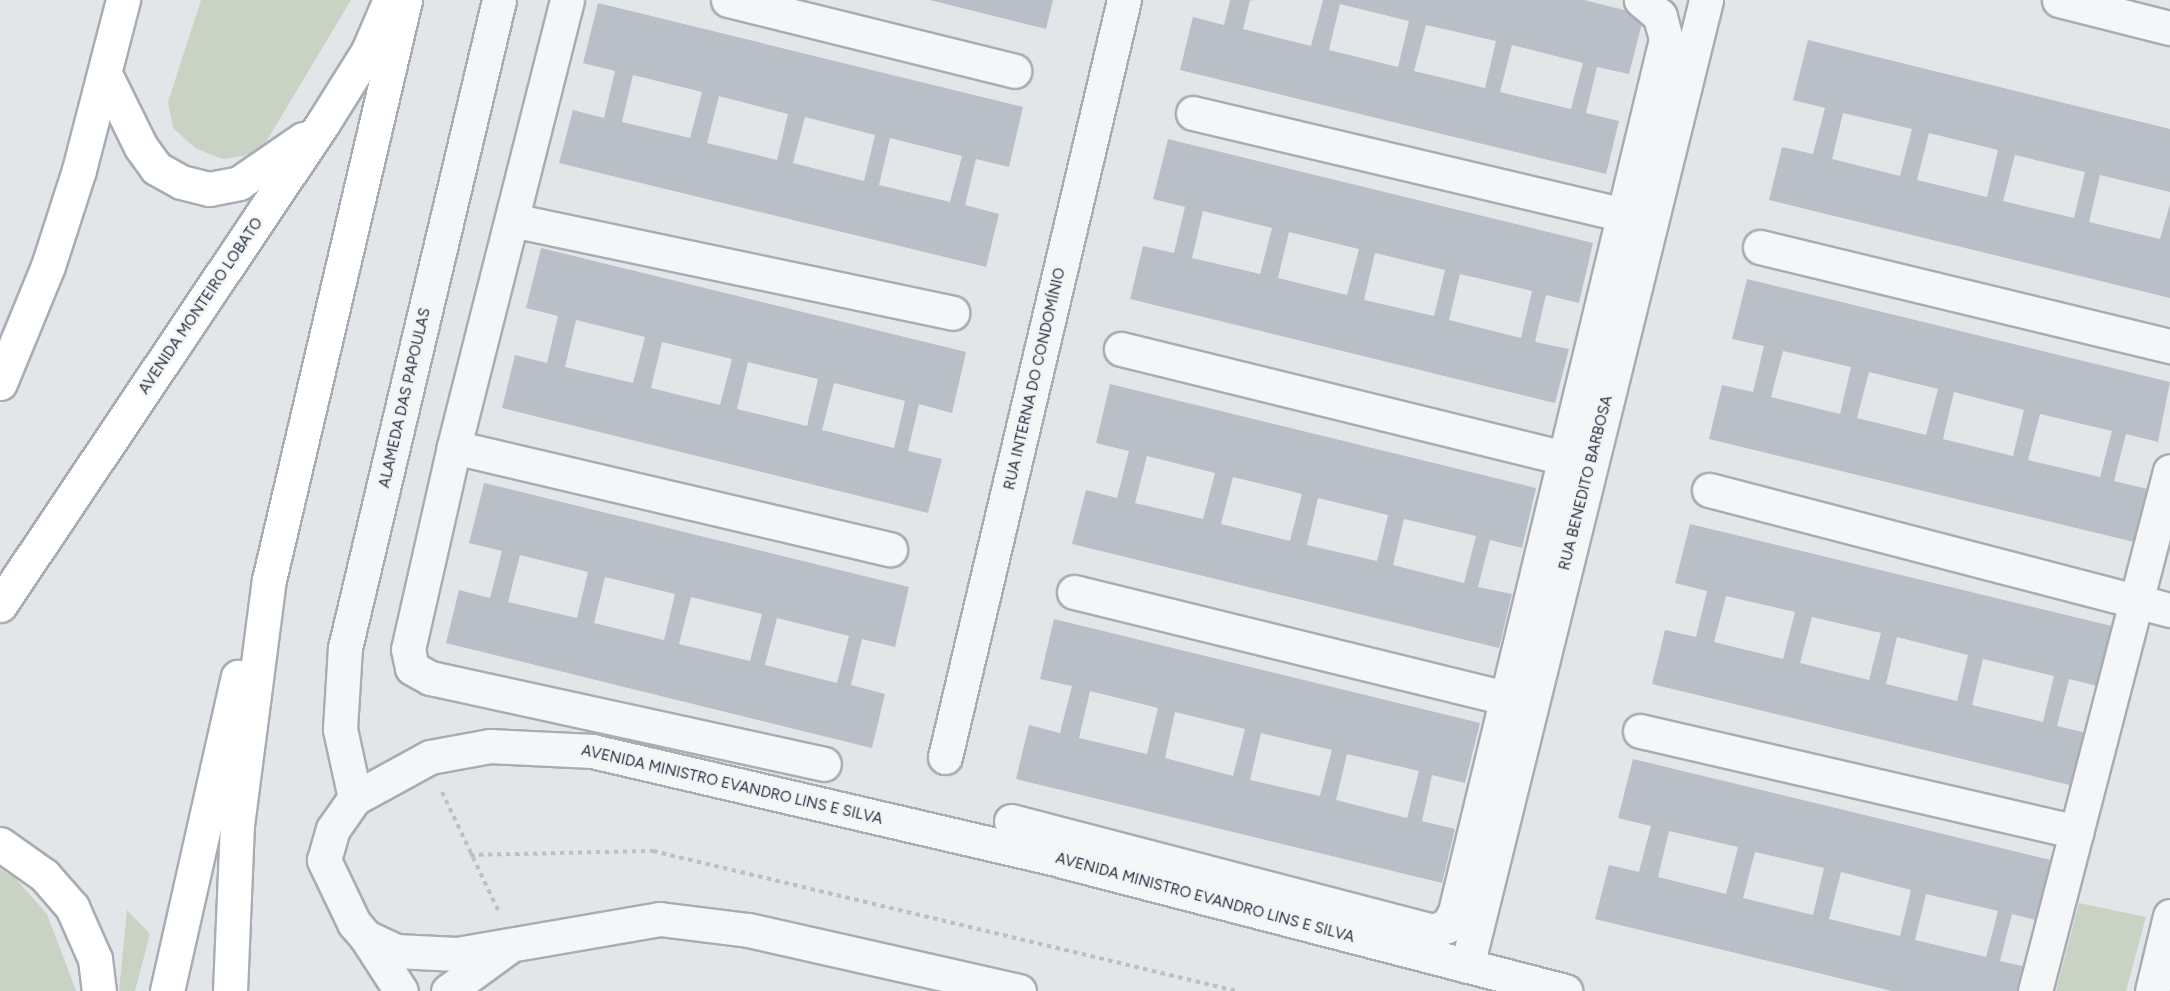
<!DOCTYPE html>
<meta charset="utf-8">
<style>
body{margin:0}
#map{position:relative;width:2170px;height:991px;overflow:hidden;background:#e2e6e9;font-family:Figtree,sans-serif}
div>[style]{position:absolute}
[style*='--x']{left:calc(var(--x)*1px);top:calc(var(--y)*1px);width:calc(var(--w)*1px);rotate:calc(var(--a)*1deg)}
.green>*{inset:0;background:#c9d3c3}
.building>*{inset:0;background:#b9bfc6}
.path>*{height:4px;margin-top:-2px;transform-origin:0;background:repeating-linear-gradient(90deg,#bcc0c4 0 4.5px,transparent 0 9px)}
.roads{filter:drop-shadow(2px 0 #a7adb3) drop-shadow(-2px 0 #a7adb3) drop-shadow(0 2px #a7adb3) drop-shadow(0 -2px #a7adb3)}
.minor>*{height:33px;margin:-16.5px;padding:0 16.5px;transform-origin:16.5px;border-radius:16.5px;background:#f4f6f8}
.tertiary>*{height:33px;margin:-16.5px;padding:0 16.5px;transform-origin:16.5px;border-radius:16.5px;background:#f4f6f8}
.secondary>*{height:33px;margin:-16.5px;padding:0 16.5px;transform-origin:16.5px;border-radius:16.5px;background:#fff}
span{translate:-50% -50%;white-space:nowrap;text-align:center;line-height:1.15;-webkit-text-stroke:4.5px #f1f4f7;paint-order:stroke}
.street-label{font-size:15px;color:#2b3540}
</style>
<div id="map">
<div class="green">
<div style="clip-path:polygon(201px 0,351px 0,263px 147px,244px 156px,222px 159px,195px 148px,173px 128px,168px 102px)"></div>
<div style="clip-path:polygon(0 869px,15px 878px,47px 914px,76px 991px,0 991px)"></div>
<div style="clip-path:polygon(2079px 903px,2146px 917px,2126px 991px,2056px 991px)"></div>
<div style="clip-path:polygon(127px 910px,150px 934px,135px 991px,119px 991px)"></div>
</div>
<div class="building">
<div style="clip-path:polygon(930px 0,1053px 0,1046px 29px)"></div>
<div style="clip-path:polygon(evenodd,1230px 0,1250px 0,1243px 29px,1311px 46px,1323px 0,1584px 0,1644px 15px,1629px 74px,1597px 67px,1586px 113px,1619px 121px,1606px 174px,1180px 70px,1193px 17px,1224px 25px,1230px 0,1340px 4px,1409px 21px,1398px 67px,1329px 50px,1340px 4px,1230px 0,1426px 25px,1496px 41px,1485px 88px,1414px 71px,1426px 25px,1230px 0,1512px 45px,1583px 63px,1571px 109px,1500px 92px,1512px 45px)"></div>
<div style="clip-path:polygon(evenodd,598px 3px,1023px 107px,1009px 167px,976px 159px,965px 205px,999px 214px,986px 267px,559px 163px,573px 110px,604px 118px,615px 71px,583px 63px,598px 3px,633px 75px,702px 92px,690px 138px,622px 122px,633px 75px,598px 3px,719px 96px,788px 114px,777px 160px,707px 143px,719px 96px,598px 3px,805px 117px,875px 135px,864px 181px,793px 163px,805px 117px,598px 3px,890px 138px,962px 156px,950px 202px,879px 185px,890px 138px)"></div>
<div style="clip-path:polygon(evenodd,1808px 40px,2170px 129px,2170px 192px,2100px 175px,2089px 222px,2160px 239px,2170px 204px,2170px 298px,1769px 200px,1782px 147px,1813px 154px,1825px 108px,1793px 100px,1808px 40px,1843px 113px,1912px 129px,1900px 176px,1832px 159px,1843px 113px,1808px 40px,1929px 133px,1998px 150px,1987px 197px,1917px 180px,1929px 133px,1808px 40px,2015px 155px,2085px 172px,2074px 218px,2003px 201px,2015px 155px)"></div>
<div style="clip-path:polygon(evenodd,1168px 139px,1593px 243px,1579px 303px,1546px 295px,1535px 342px,1569px 349px,1555px 403px,1130px 299px,1143px 246px,1174px 253px,1185px 207px,1153px 199px,1168px 139px,1203px 211px,1272px 228px,1260px 274px,1192px 258px,1203px 211px,1168px 139px,1289px 232px,1359px 249px,1347px 295px,1278px 278px,1289px 232px,1168px 139px,1375px 253px,1445px 270px,1434px 316px,1364px 300px,1375px 253px,1168px 139px,1460px 274px,1532px 291px,1521px 338px,1449px 320px,1460px 274px)"></div>
<div style="clip-path:polygon(evenodd,541px 248px,966px 352px,952px 413px,919px 404px,908px 451px,942px 459px,928px 513px,502px 408px,515px 355px,547px 363px,558px 316px,526px 308px,541px 248px,576px 320px,645px 337px,633px 383px,565px 367px,576px 320px,541px 248px,662px 342px,732px 359px,720px 405px,651px 388px,662px 342px,541px 248px,748px 362px,818px 379px,807px 426px,737px 409px,748px 362px,541px 248px,834px 383px,905px 401px,894px 448px,822px 430px,834px 383px)"></div>
<div style="clip-path:polygon(evenodd,1747px 279px,2170px 382px,2158px 442px,2126px 434px,2114px 481px,2148px 489px,2134px 542px,1709px 439px,1722px 385px,1753px 392px,1764px 346px,1732px 339px,1747px 279px,1783px 351px,1851px 367px,1840px 414px,1771px 397px,1783px 351px,1747px 279px,1869px 372px,1938px 389px,1926px 435px,1857px 418px,1869px 372px,1747px 279px,1954px 392px,2024px 410px,2013px 456px,1943px 439px,1954px 392px,1747px 279px,2040px 414px,2112px 431px,2100px 477px,2028px 460px,2040px 414px)"></div>
<div style="clip-path:polygon(evenodd,1110px 384px,1536px 488px,1522px 548px,1490px 540px,1478px 587px,1512px 594px,1499px 648px,1072px 544px,1086px 490px,1117px 498px,1129px 451px,1096px 443px,1110px 384px,1147px 456px,1215px 473px,1203px 519px,1135px 503px,1147px 456px,1110px 384px,1233px 477px,1302px 494px,1290px 541px,1221px 524px,1233px 477px,1110px 384px,1318px 498px,1388px 515px,1377px 561px,1307px 545px,1318px 498px,1110px 384px,1404px 519px,1476px 536px,1464px 583px,1393px 565px,1404px 519px)"></div>
<div style="clip-path:polygon(evenodd,484px 483px,909px 587px,895px 647px,862px 639px,851px 685px,885px 694px,872px 748px,446px 643px,459px 590px,490px 598px,502px 551px,469px 543px,484px 483px,520px 555px,588px 572px,577px 618px,508px 602px,520px 555px,484px 483px,605px 577px,675px 594px,664px 640px,594px 623px,605px 577px,484px 483px,691px 597px,762px 614px,750px 661px,679px 644px,691px 597px,484px 483px,777px 618px,849px 636px,837px 683px,765px 665px,777px 618px)"></div>
<div style="clip-path:polygon(evenodd,1690px 524px,2116px 627px,2101px 687px,2069px 679px,2057px 726px,2091px 734px,2078px 787px,1652px 684px,1665px 630px,1696px 637px,1707px 591px,1675px 583px,1690px 524px,1726px 596px,1795px 612px,1783px 659px,1714px 642px,1726px 596px,1690px 524px,1812px 617px,1881px 633px,1869px 680px,1800px 663px,1812px 617px,1690px 524px,1897px 637px,1968px 655px,1957px 701px,1886px 684px,1897px 637px,1690px 524px,1983px 659px,2054px 676px,2043px 722px,1972px 705px,1983px 659px)"></div>
<div style="clip-path:polygon(evenodd,1054px 619px,1480px 723px,1465px 783px,1432px 775px,1422px 821px,1455px 829px,1442px 883px,1016px 779px,1029px 725px,1060px 733px,1072px 686px,1040px 679px,1054px 619px,1090px 691px,1158px 708px,1147px 754px,1079px 738px,1090px 691px,1054px 619px,1175px 712px,1245px 729px,1233px 776px,1165px 758px,1175px 712px,1054px 619px,1261px 733px,1332px 750px,1320px 796px,1250px 780px,1261px 733px,1054px 619px,1347px 754px,1419px 771px,1407px 818px,1336px 800px,1347px 754px)"></div>
<div style="clip-path:polygon(evenodd,1633px 759px,2059px 862px,2044px 922px,2012px 914px,2000px 961px,2035px 969px,2029px 991px,1892px 991px,1595px 919px,1609px 865px,1639px 872px,1651px 826px,1618px 818px,1633px 759px,1669px 831px,1738px 847px,1726px 894px,1658px 877px,1669px 831px,1633px 759px,1755px 852px,1824px 868px,1813px 915px,1743px 898px,1755px 852px,1633px 759px,1841px 872px,1911px 890px,1900px 936px,1829px 919px,1841px 872px,1633px 759px,1926px 894px,1998px 911px,1986px 957px,1915px 940px,1926px 894px)"></div>
</div>
<div class="path">
<div style="--x:442;--y:792;--w:131;--a:64.6"></div>
<div style="--x:470;--y:855;--w:183;--a:-1.3"></div>
<div style="--x:653;--y:851;--w:600;--a:13.5"></div>
</div>
<div class="roads">
<div class="minor">
<div style="--x:567;--y:0;--w:461;--a:104.2"></div>
<div style="--x:454;--y:447;--w:207;--a:102.8"></div>
<div style="--x:408;--y:649;--w:19;--a:78"></div>
<div style="--x:412;--y:668;--w:21;--a:29"></div>
<div style="--x:430;--y:678;--w:403;--a:12.3"></div>
<div style="--x:728;--y:0;--w:295;--a:13.9"></div>
<div style="--x:2059;--y:0;--w:114;--a:14.2"></div>
<div style="--x:1193;--y:113;--w:443;--a:13.3"></div>
<div style="--x:512;--y:220;--w:450;--a:11.9"></div>
<div style="--x:1760;--y:247;--w:422;--a:13.6"></div>
<div style="--x:1121;--y:349;--w:457;--a:13.8"></div>
<div style="--x:454;--y:447;--w:448;--a:13.2"></div>
<div style="--x:1709;--y:490;--w:476;--a:14.6"></div>
<div style="--x:1074;--y:592;--w:445;--a:13.8"></div>
<div style="--x:1640;--y:731;--w:448;--a:13"></div>
<div style="--x:945;--y:757;--w:778;--a:-76.7"></div>
<div style="--x:355;--y:798;--w:71;--a:-102.3"></div>
<div style="--x:340;--y:729;--w:81;--a:-86.5"></div>
<div style="--x:345;--y:648;--w:666;--a:-76.63"></div>
<div style="--x:1011;--y:821;--w:435;--a:14.6"></div>
<div style="--x:1432;--y:931;--w:16;--a:-18"></div>
<div style="--x:1447;--y:926;--w:16;--a:-60"></div>
<div style="--x:1455;--y:912;--w:898;--a:-76.41"></div>
<div style="--x:1666;--y:39;--w:24;--a:-105"></div>
<div style="--x:1660;--y:16;--w:25;--a:-140"></div>
<div style="--x:1467;--y:966;--w:995;--a:-76.1"></div>
<div style="--x:2035;--y:991;--w:537;--a:-75.45"></div>
<div style="--x:2152;--y:991;--w:77;--a:-76.5"></div>
</div>
<div class="tertiary">
<div style="--x:366;--y:937;--w:64;--a:57.1"></div>
<div style="--x:448;--y:991;--w:73;--a:-36.1"></div>
<div style="--x:1019;--y:991;--w:278;--a:-167.3"></div>
<div style="--x:748;--y:930;--w:89;--a:-172.9"></div>
<div style="--x:660;--y:919;--w:206;--a:170.2"></div>
<div style="--x:457;--y:954;--w:61;--a:-177.2"></div>
<div style="--x:396;--y:951;--w:33;--a:-155"></div>
<div style="--x:366;--y:937;--w:18;--a:-131"></div>
<div style="--x:354;--y:923;--w:70;--a:-115.5"></div>
<div style="--x:324;--y:860;--w:32;--a:-74"></div>
<div style="--x:333;--y:829;--w:38;--a:-55"></div>
<div style="--x:355;--y:798;--w:85;--a:-28.7"></div>
<div style="--x:430;--y:757;--w:61;--a:-10.4"></div>
<div style="--x:490;--y:746;--w:102;--a:2.8"></div>
<div style="--x:592;--y:751;--w:484;--a:13.1"></div>
<div style="--x:1063;--y:861;--w:519;--a:14.52"></div>
</div>
<div class="secondary">
<div style="--x:106;--y:76;--w:79;--a:63.8"></div>
<div style="--x:141;--y:147;--w:26;--a:54"></div>
<div style="--x:156;--y:168;--w:29;--a:29"></div>
<div style="--x:181;--y:182;--w:29;--a:14"></div>
<div style="--x:209;--y:189;--w:31;--a:-11"></div>
<div style="--x:239;--y:183;--w:78;--a:-34.5"></div>
<div style="--x:0;--y:383;--w:126;--a:-67.7"></div>
<div style="--x:48;--y:266;--w:101;--a:-72.1"></div>
<div style="--x:79;--y:170;--w:176;--a:-75.5"></div>
<div style="--x:0;--y:605;--w:580;--a:-56.17"></div>
<div style="--x:323;--y:123;--w:85;--a:-58"></div>
<div style="--x:368;--y:51;--w:53;--a:-66.8"></div>
<div style="--x:0;--y:844;--w:54;--a:35.2"></div>
<div style="--x:44;--y:875;--w:43;--a:48.8"></div>
<div style="--x:72;--y:907;--w:57;--a:66.1"></div>
<div style="--x:95;--y:959;--w:32;--a:83"></div>
<div style="--x:167;--y:991;--w:322;--a:-77.3"></div>
<div style="--x:230;--y:991;--w:166;--a:-87.6"></div>
<div style="--x:237;--y:825;--w:247;--a:-82.6"></div>
<div style="--x:269;--y:580;--w:596;--a:-76.8"></div>
</div>
</div>
<div class="street-label">
<span style="left:201px;top:306px;rotate:-56deg">AVENIDA MONTEIRO LOBATO</span>
<span style="left:1035px;top:379px;rotate:-77deg">RUA INTERNA DO CONDOMÍNIO</span>
<span style="left:405px;top:398px;rotate:-77deg">ALAMEDA DAS PAPOULAS</span>
<span style="left:1586px;top:483px;rotate:-76deg">RUA BENEDITO BARBOSA</span>
<span style="left:732px;top:785px;rotate:13deg">AVENIDA MINISTRO EVANDRO LINS E SILVA</span>
<span style="left:1205px;top:898px;rotate:15deg">AVENIDA MINISTRO EVANDRO LINS E SILVA</span>
</div>
</div>
